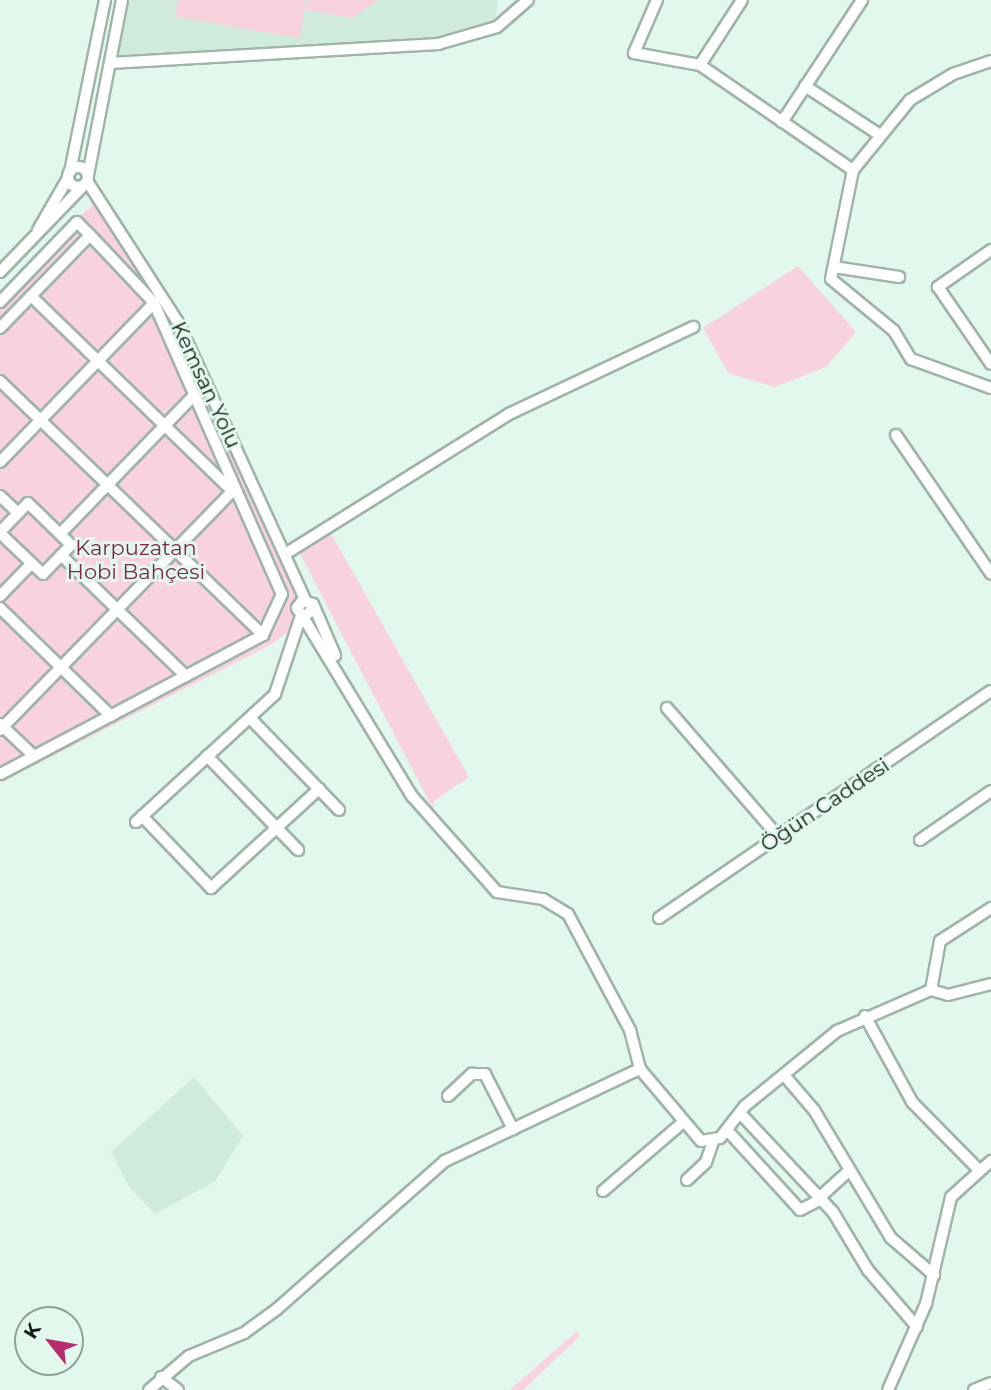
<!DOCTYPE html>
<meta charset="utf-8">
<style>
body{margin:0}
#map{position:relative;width:991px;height:1390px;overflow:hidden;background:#e3f8ec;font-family:Montserrat,sans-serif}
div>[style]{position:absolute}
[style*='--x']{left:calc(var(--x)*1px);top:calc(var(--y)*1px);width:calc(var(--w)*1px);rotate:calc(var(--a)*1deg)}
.built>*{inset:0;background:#cfebdb}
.green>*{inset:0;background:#f8d2dd}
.roads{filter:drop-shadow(2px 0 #a0b4a9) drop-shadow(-2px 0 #a0b4a9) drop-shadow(0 2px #a0b4a9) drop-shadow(0 -2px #a0b4a9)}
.minor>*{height:10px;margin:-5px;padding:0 5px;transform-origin:5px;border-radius:5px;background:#fff}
.minor>.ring{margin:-5px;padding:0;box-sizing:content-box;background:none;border:10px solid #fff;border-radius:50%}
span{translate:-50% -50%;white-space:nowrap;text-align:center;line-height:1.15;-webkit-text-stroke:6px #e3f8ec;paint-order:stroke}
.street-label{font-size:21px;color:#141c17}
.park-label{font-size:21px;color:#7b284b}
.north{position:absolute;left:14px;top:1306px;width:70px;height:70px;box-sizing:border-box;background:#e3f8ec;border:2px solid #90a097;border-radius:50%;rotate:301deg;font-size:19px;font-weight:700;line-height:28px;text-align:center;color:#141c17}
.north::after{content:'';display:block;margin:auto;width:24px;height:32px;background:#b62d6c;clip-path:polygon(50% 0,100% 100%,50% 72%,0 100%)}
</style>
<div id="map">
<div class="built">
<div style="clip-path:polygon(127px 0,498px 0,495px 20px,455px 36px,117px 56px)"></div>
<div style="clip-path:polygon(194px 1077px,243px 1136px,215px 1181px,155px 1214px,129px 1187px,111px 1152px)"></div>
</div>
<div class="green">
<div style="clip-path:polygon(178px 0,306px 0,300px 38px,175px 17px)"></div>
<div style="clip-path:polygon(308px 0,378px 0,352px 18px,306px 10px)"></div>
<div style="clip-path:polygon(96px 201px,113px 234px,164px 293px,299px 599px,288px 632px,272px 644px,0 783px,0 295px)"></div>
<div style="clip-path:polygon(798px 266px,856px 332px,826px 367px,775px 387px,728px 373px,703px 328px)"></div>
<div style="clip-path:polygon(329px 530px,469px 777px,434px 801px,433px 809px,300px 554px)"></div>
<div style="clip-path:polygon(577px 1331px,580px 1336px,523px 1390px,510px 1390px)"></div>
</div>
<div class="roads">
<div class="minor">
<div style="--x:657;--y:0;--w:58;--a:113.5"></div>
<div style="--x:634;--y:53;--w:67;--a:10.3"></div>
<div style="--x:700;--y:65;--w:186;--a:34.5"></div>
<div style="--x:853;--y:170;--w:90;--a:-50.8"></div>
<div style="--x:910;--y:100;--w:50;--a:-31.2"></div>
<div style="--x:953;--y:74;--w:40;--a:-18.9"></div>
<div style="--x:110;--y:63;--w:329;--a:-3.3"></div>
<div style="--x:438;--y:44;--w:61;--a:-16.1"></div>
<div style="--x:497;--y:27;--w:41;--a:-41.1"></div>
<div style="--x:700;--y:65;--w:77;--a:-57.1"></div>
<div style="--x:805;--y:86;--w:90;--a:33.2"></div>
<div style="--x:782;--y:122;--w:146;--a:-56.7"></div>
<div class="ring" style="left:68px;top:167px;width:10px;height:10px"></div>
<div style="--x:853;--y:170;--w:111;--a:101.4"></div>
<div style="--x:831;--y:279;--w:82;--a:39.5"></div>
<div style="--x:894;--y:331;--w:33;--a:59"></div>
<div style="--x:911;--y:359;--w:85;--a:19.9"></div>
<div style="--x:70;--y:172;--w:176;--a:-78.5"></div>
<div style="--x:88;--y:175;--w:178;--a:-79"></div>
<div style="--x:87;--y:181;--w:168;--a:57.2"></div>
<div style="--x:178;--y:322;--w:306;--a:65.4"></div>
<div style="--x:38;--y:230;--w:60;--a:-60"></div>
<div style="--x:991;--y:250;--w:65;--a:145.1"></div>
<div style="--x:938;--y:287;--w:93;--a:55.5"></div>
<div style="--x:834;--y:267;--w:66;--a:8.7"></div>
<div style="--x:0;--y:272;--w:122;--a:-46"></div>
<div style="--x:31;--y:296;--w:279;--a:44.1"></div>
<div style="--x:0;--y:302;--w:111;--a:-46.1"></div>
<div style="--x:77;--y:222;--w:18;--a:45"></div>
<div style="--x:90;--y:235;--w:93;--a:46.7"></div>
<div style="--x:154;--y:303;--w:318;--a:66.3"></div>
<div style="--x:282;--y:594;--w:45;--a:114.9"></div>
<div style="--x:263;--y:635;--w:297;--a:152.1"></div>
<div style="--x:0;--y:328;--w:129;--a:-45.9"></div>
<div style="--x:0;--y:381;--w:366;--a:44"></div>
<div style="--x:896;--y:435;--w:168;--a:55.6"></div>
<div style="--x:0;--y:462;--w:221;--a:-45.9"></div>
<div style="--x:0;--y:496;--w:25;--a:43"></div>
<div style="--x:0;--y:532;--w:40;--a:-46"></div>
<div style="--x:28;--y:503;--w:60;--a:44.3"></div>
<div style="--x:71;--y:545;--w:40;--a:134"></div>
<div style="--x:43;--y:574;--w:59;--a:-136.4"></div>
<div style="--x:60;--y:534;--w:193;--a:-46"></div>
<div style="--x:285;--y:554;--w:264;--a:-32"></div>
<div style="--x:509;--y:414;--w:204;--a:-25.3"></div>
<div style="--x:61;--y:555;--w:174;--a:44.1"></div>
<div style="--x:0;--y:596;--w:45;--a:-45.9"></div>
<div style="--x:0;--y:608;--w:155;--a:44.2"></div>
<div style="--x:314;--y:609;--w:14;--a:144"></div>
<div style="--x:303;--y:617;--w:11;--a:-124"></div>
<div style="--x:297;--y:608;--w:9;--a:-54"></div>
<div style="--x:302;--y:601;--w:11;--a:15"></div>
<div style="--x:313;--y:604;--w:56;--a:66.7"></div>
<div style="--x:303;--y:617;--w:210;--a:58.7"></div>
<div style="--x:412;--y:796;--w:128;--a:48.5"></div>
<div style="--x:497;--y:892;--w:47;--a:8.7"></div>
<div style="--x:543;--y:899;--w:29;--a:31"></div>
<div style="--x:568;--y:914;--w:132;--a:61.9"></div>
<div style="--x:630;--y:1030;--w:40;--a:75.6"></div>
<div style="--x:640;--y:1069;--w:94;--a:49.7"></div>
<div style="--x:701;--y:1141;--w:19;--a:-9"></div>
<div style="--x:720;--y:1138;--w:41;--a:-52"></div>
<div style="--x:745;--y:1106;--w:119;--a:-39.2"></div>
<div style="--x:837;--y:1031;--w:103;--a:-23.6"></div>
<div style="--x:931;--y:990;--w:50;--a:-79.6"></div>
<div style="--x:940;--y:941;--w:61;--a:-32.9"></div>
<div style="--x:667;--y:708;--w:169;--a:49.1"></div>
<div style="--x:250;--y:718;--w:128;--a:45.9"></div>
<div style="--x:0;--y:724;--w:47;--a:43.3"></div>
<div style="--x:0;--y:730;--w:337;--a:-45.8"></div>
<div style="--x:207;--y:756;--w:131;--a:45.9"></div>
<div style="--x:142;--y:816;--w:100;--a:46.2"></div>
<div style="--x:211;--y:888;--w:147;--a:-42.5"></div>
<div style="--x:136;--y:822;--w:189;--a:-42.6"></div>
<div style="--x:275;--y:694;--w:82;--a:-71.6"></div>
<div style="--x:920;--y:840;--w:86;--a:-34.6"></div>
<div style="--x:659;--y:918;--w:402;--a:-34.4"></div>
<div style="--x:931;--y:990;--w:18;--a:16"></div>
<div style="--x:948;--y:995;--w:44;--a:-14.3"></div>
<div style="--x:865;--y:1016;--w:98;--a:61.3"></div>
<div style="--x:912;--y:1102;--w:94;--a:45.4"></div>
<div style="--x:784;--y:1075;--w:46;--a:49.4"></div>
<div style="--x:814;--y:1110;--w:149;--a:59"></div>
<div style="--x:891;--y:1238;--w:57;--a:40.7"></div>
<div style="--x:448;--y:1096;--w:33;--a:-43"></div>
<div style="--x:472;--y:1074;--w:13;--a:0"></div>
<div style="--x:485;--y:1074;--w:62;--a:63"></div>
<div style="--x:740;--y:1113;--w:136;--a:46.8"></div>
<div style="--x:833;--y:1212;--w:68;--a:58.9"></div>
<div style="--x:868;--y:1270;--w:75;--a:49.3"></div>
<div style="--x:727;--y:1130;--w:108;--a:47.6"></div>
<div style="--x:800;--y:1210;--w:25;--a:-27"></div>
<div style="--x:687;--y:1180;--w:26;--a:-43"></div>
<div style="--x:706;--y:1162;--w:21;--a:-71"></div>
<div style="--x:603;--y:1191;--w:104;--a:-40.7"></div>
<div style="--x:820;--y:1197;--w:38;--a:-42"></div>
<div style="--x:161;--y:1377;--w:21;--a:37"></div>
<div style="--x:149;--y:1390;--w:52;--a:-40.4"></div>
<div style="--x:189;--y:1356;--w:60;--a:-22.7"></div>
<div style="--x:244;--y:1333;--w:41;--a:-36"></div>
<div style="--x:277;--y:1309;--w:224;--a:-41.4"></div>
<div style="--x:445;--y:1161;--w:216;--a:-25.3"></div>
<div style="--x:888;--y:1390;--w:94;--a:-66.2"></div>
<div style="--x:926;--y:1304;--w:110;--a:-76.8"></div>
<div style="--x:951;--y:1197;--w:54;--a:-42"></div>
<div style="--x:974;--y:1390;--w:18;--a:-22"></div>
</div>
</div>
<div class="street-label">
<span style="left:206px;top:385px;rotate:65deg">Kemsan Yolu</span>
<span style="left:825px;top:805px;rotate:-34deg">Öğün Caddesi</span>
</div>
<div class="park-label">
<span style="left:136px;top:560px">Karpuzatan<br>Hobi Bahçesi</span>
</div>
<div class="north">K</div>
</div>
